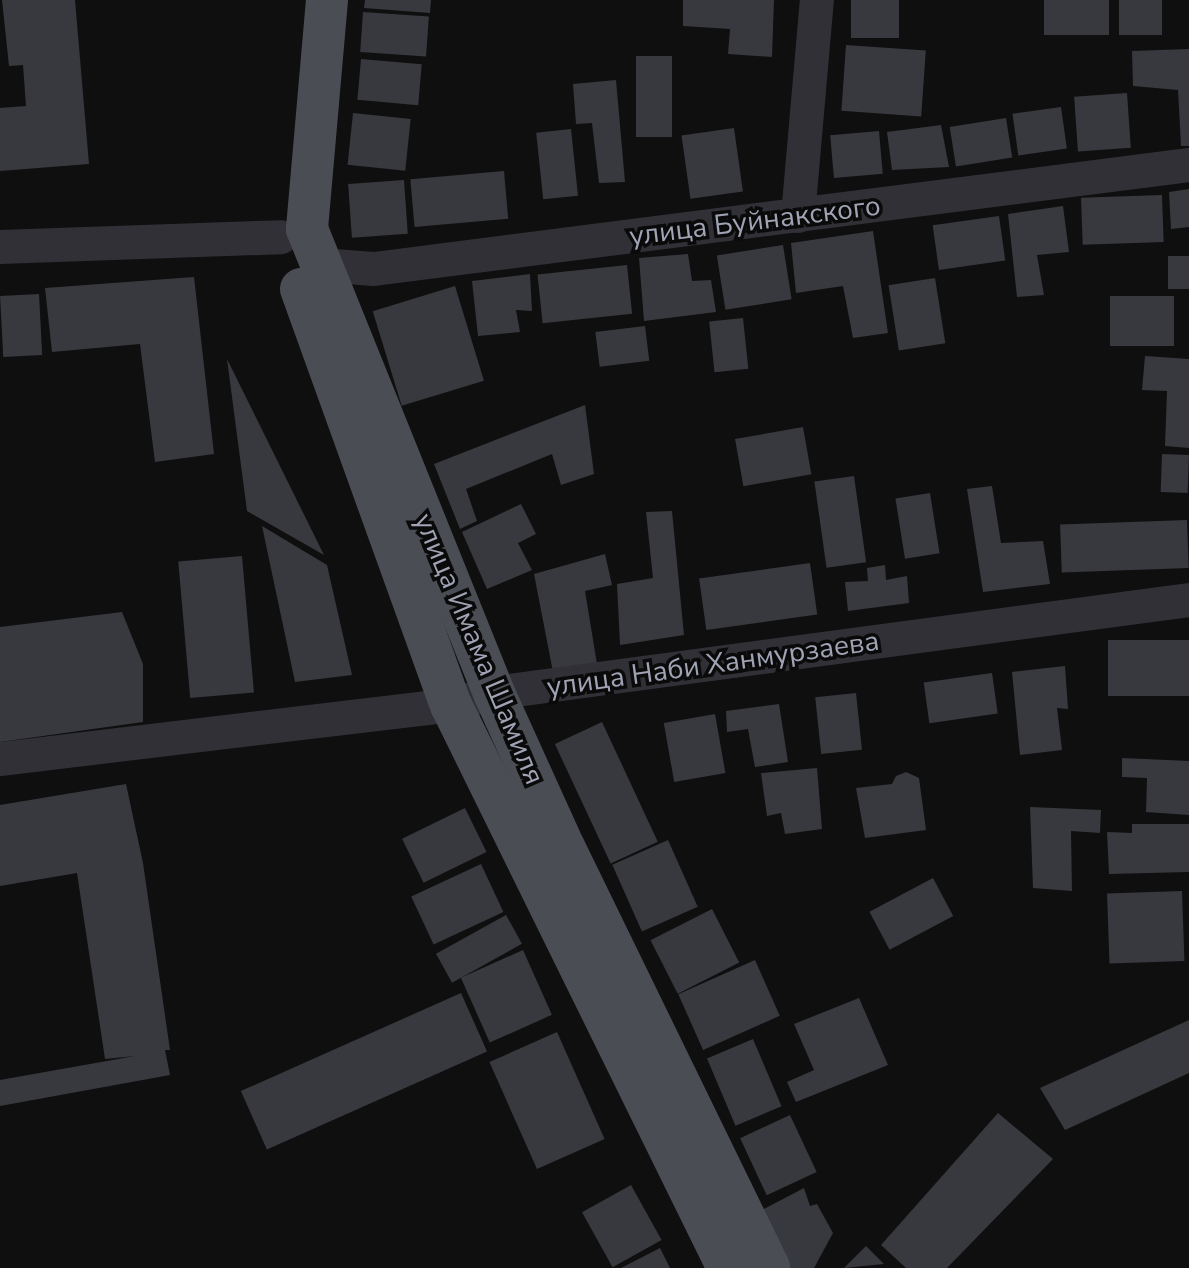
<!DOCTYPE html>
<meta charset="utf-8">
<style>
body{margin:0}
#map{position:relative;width:1189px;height:1268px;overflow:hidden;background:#0f0f10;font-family:"Nunito Sans",sans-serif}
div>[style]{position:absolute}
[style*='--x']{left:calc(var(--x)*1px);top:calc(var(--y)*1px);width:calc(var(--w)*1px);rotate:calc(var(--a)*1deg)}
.building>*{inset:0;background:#38393e;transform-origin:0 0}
.minor>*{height:34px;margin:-17px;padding:0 17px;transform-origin:17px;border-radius:17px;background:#303036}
.major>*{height:42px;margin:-21px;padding:0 21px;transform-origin:21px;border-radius:21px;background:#4b4d55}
span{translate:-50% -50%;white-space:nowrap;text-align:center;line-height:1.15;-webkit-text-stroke:7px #0a0a0b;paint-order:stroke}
.street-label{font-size:28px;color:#9fa3b3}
</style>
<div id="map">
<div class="building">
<div style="clip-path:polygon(2px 0,75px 0,89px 164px,0 171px,0 108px,26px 106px,23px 65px,9px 66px)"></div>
<div style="clip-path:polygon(365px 0,431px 0,430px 13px,364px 8px)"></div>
<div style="clip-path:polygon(683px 0,774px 0,772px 57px,728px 54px,730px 29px,683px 26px)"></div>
<div style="left:851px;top:0;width:48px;height:38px"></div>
<div style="left:1044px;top:0;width:65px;height:35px"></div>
<div style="left:1119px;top:0;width:43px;height:35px"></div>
<div style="left:363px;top:12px;width:66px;height:40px;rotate:4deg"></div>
<div style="left:846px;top:45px;width:80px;height:66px;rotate:4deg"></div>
<div style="clip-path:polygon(1189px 49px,1189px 146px,1181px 146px,1178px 90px,1133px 86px,1132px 51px)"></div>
<div style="left:636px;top:56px;width:36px;height:81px"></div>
<div style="left:361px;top:59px;width:61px;height:41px;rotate:5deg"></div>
<div style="clip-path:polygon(616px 80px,625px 182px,599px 183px,592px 123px,576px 124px,573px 84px)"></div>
<div style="left:1127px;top:93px;width:55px;height:53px;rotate:86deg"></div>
<div style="left:1061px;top:107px;width:42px;height:49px;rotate:82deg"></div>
<div style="left:353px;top:113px;width:58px;height:52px;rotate:6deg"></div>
<div style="left:1006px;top:118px;width:40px;height:57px;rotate:81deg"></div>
<div style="clip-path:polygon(941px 125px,949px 167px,892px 170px,887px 132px)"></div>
<div style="left:734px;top:128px;width:64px;height:53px;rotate:82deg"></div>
<div style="left:571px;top:129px;width:67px;height:35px;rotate:84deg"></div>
<div style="left:879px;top:131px;width:43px;height:49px;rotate:85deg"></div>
<div style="left:504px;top:171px;width:48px;height:94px;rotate:85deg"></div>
<div style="left:404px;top:180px;width:54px;height:56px;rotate:86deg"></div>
<div style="clip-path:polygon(1189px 189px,1189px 227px,1171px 229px,1169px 192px)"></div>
<div style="left:1162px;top:195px;width:47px;height:81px;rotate:88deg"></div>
<div style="clip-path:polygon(1063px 206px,1069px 252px,1037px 255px,1044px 295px,1017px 297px,1008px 214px)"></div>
<div style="left:999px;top:216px;width:45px;height:67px;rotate:82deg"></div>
<div style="clip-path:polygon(873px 231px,888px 333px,853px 338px,843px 286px,796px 293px,791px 243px)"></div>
<div style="left:783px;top:245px;width:55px;height:67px;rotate:81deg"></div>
<div style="clip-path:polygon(688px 254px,692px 281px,711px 280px,716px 312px,644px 321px,639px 258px)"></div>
<div style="left:1168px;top:256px;width:21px;height:33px"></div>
<div style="left:627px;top:265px;width:49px;height:90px;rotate:84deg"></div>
<div style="clip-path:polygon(530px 274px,532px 311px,516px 310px,520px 332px,478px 336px,472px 281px)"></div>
<div style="clip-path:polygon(194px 277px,214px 454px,155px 462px,140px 344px,52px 352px,45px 288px)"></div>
<div style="left:935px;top:278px;width:66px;height:47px;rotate:81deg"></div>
<div style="left:455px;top:286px;width:99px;height:86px;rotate:73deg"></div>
<div style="left:39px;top:294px;width:61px;height:39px;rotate:87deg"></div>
<div style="left:1110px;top:296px;width:64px;height:50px"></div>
<div style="left:743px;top:318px;width:51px;height:34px;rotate:84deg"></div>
<div style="left:645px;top:326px;width:35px;height:50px;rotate:83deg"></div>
<div style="clip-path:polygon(1145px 356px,1189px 359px,1189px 448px,1165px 446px,1167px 391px,1142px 390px)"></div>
<div style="clip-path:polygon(227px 359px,324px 555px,247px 511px)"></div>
<div style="clip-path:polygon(585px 405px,594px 474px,561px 485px,552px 454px,466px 489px,477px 521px,460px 529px,434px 464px)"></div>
<div style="left:803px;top:427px;width:48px;height:69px;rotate:80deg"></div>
<div style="left:1162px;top:454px;width:27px;height:38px;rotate:2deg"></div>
<div style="left:854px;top:476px;width:87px;height:40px;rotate:82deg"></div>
<div style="clip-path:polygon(992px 486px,1001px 543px,1043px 541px,1050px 584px,983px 592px,967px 489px)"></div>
<div style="left:930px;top:493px;width:61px;height:35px;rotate:81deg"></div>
<div style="clip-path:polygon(521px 504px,536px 534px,518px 543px,532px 570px,487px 589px,462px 532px)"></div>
<div style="clip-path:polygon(672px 511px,684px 635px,620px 645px,617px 584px,653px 578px,646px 512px)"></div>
<div style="left:1187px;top:520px;width:48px;height:127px;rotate:88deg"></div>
<div style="clip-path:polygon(262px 526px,327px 565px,352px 675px,295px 682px)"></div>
<div style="clip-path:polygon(605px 554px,612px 585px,585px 591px,597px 664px,553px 672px,534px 574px)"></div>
<div style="left:242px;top:556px;width:137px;height:64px;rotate:85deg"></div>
<div style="left:810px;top:563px;width:52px;height:112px;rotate:82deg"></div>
<div style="clip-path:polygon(885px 565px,886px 580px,907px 576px,909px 603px,848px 611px,845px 582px,868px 581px,867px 568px)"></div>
<div style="clip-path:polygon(122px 612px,143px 664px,143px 722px,0 742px,0 627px)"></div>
<div style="left:1189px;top:640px;width:56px;height:81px;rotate:90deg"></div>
<div style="clip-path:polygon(1065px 666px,1068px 709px,1057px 708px,1062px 750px,1020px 755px,1012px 672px)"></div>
<div style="left:992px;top:673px;width:41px;height:69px;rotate:82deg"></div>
<div style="left:856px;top:693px;width:57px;height:41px;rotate:84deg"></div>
<div style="clip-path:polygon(779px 704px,788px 762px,755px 767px,748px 729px,727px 732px,726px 711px)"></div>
<div style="left:715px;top:714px;width:60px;height:52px;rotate:80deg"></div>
<div style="left:602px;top:722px;width:132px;height:52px;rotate:65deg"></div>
<div style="clip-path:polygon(1122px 758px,1189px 761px,1189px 815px,1146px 812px,1147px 778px,1122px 777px)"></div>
<div style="clip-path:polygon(817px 768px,822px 829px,785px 834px,781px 813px,767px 816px,761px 773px)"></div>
<div style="clip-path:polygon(906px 772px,919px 778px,926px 830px,865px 838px,856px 788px,892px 784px,896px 776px)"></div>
<div style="clip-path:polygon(126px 784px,143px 863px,170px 1050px,165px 1050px,170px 1075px,0 1106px,0 1080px,135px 1056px,105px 1059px,77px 873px,0 886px,0 805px)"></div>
<div style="clip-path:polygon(1030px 807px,1101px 810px,1100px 833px,1071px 831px,1072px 891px,1033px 888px)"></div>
<div style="left:465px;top:808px;width:49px;height:70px;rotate:64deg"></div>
<div style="clip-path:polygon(1132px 824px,1189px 824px,1189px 872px,1109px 874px,1107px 832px,1132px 833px)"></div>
<div style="left:668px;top:840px;width:73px;height:61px;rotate:66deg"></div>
<div style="left:481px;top:864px;width:53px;height:77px;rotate:65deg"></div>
<div style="left:933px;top:878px;width:43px;height:72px;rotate:62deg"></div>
<div style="left:1182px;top:891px;width:70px;height:75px;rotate:88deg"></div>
<div style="left:712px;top:909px;width:60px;height:69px;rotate:63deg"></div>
<div style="left:506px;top:915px;width:33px;height:80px;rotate:61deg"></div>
<div style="left:523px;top:950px;width:71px;height:68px;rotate:66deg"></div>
<div style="left:755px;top:960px;width:61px;height:84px;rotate:66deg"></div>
<div style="left:461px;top:993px;width:64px;height:241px;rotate:66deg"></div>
<div style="clip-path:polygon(859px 998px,888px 1065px,796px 1102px,787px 1082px,814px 1070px,794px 1024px)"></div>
<div style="clip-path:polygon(1189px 1020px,1189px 1073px,1065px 1130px,1040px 1088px)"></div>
<div style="left:557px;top:1032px;width:117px;height:74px;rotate:66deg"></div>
<div style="left:753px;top:1039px;width:73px;height:50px;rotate:67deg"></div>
<div style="clip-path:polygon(998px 1113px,1053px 1159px,947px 1268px,906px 1268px,881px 1245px)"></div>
<div style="left:790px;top:1115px;width:63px;height:55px;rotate:65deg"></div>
<div style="left:631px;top:1185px;width:63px;height:56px;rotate:61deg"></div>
<div style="clip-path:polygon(804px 1188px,810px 1206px,817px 1204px,833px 1233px,814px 1268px,782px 1268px,760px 1211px)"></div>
<div style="clip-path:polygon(866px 1246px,884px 1264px,844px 1268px)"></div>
<div style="clip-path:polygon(660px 1248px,670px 1268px,621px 1268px)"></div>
</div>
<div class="minor">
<div style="--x:798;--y:216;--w:217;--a:-85"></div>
<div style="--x:0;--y:247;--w:281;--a:-2"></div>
<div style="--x:321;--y:265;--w:53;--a:4.3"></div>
<div style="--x:374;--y:269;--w:822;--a:-7.27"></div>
<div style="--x:0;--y:759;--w:454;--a:-6.8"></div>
<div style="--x:451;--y:705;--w:45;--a:-15.6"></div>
<div style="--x:494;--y:693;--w:701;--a:-7.62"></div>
</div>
<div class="major">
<div style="--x:327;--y:0;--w:230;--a:95"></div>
<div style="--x:307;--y:229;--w:500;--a:68.05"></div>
<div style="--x:494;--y:693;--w:169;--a:65.6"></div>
<div style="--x:564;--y:847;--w:468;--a:64"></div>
<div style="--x:301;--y:289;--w:442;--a:70.2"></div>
<div style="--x:451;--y:705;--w:627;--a:63.8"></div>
</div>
<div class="street-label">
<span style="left:755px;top:221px;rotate:-7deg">улица Буйнакского</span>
<span style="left:479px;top:649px;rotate:67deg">улица Имама Шамиля</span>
<span style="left:713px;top:664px;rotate:-8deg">улица Наби Ханмурзаева</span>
</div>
</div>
